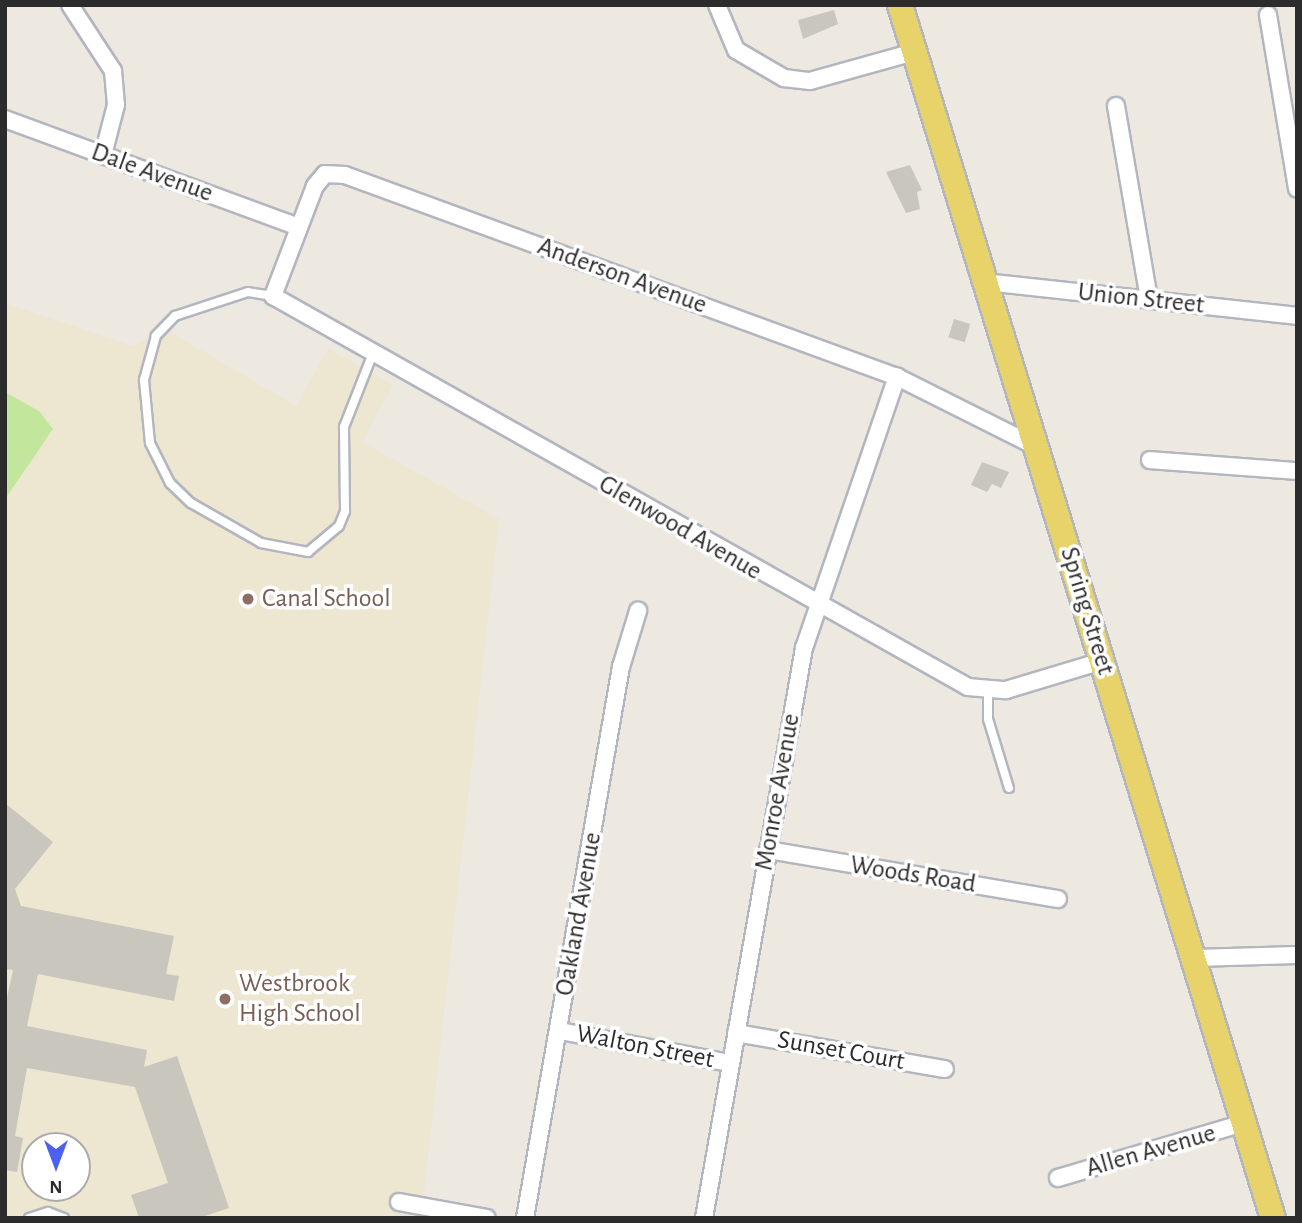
<!DOCTYPE html>
<style>
body{margin:0}
#map{position:relative;width:1302px;height:1223px;overflow:hidden;background:#ede8e0;font-family:"Alegreya Sans",sans-serif}
div>[style]{position:absolute}
[style*='--x']{left:calc(var(--x)*1px);top:calc(var(--y)*1px);width:calc(var(--w)*1px);rotate:calc(var(--a)*1deg)}
.education>*{inset:0;background:#ede6d1}
.pitch>*{inset:0;background:#c3e69d}
.building>*{inset:0;background:#c9c6be;transform-origin:0 0}
.roads{filter:drop-shadow(2px 0 #b3b5bf) drop-shadow(-2px 0 #b3b5bf) drop-shadow(0 2px #b3b5bf) drop-shadow(0 -2px #b3b5bf)}
.lane>*{height:8px;margin:-4px;padding:0 4px;transform-origin:4px;border-radius:4px;background:#fff}
.street>*{height:16px;margin:-8px;padding:0 8px;transform-origin:8px;border-radius:8px;background:#fff}
.primary>*{height:24px;margin:-12px;padding:0 12px;transform-origin:12px;border-radius:12px;background:#e8d26a}
.dots>*{width:19px;height:19px;translate:-50% -50%;box-sizing:border-box;border:4px solid #fff;border-radius:50%}
span{translate:-50% -50%;white-space:nowrap;text-align:center;line-height:1.15;-webkit-text-stroke:7px #fff;paint-order:stroke}
.street-label{font-size:26px;color:#2c2c2c}
.education-label{font-size:26px;color:#785e54}
.left{translate:0 -50%;text-align:left}
.frame{position:absolute;inset:0;border:7px solid #2c2c2c;pointer-events:none}
.north{position:absolute;left:21px;top:1132px;width:70px;height:70px;box-sizing:border-box;background:#fff;border:2px solid #ababab;border-radius:50%;rotate:180deg;font-size:19px;font-weight:700;line-height:28px;text-align:center;color:#2c2c2c}
.north::after{content:'';display:block;margin:auto;width:24px;height:32px;background:#4c61ee;clip-path:polygon(50% 0,100% 100%,50% 72%,0 100%)}
</style>
<div id="map">
<div class="education">
<div style="clip-path:polygon(evenodd,5px 303px,132px 346px,168px 331px,296px 406px,328px 349px,393px 385px,362px 442px,499px 519px,421px 1218px,5px 1218px,5px 303px,35px 1146px,77px 1146px,77px 1188px,35px 1188px,35px 1146px)"></div>
</div>
<div class="pitch">
<div style="clip-path:polygon(5px 392px,39px 411px,53px 429px,5px 499px)"></div>
</div>
<div class="building">
<div style="clip-path:polygon(834px 10px,838px 24px,803px 39px,798px 20px)"></div>
<div style="clip-path:polygon(910px 165px,922px 190px,917px 192px,920px 209px,906px 213px,886px 172px)"></div>
<div style="left:954px;top:319px;width:17px;height:19px;rotate:17deg"></div>
<div style="clip-path:polygon(982px 462px,1009px 472px,1001px 488px,992px 484px,987px 492px,971px 485px)"></div>
<div style="clip-path:polygon(5px 803px,53px 842px,15px 889px,21px 906px,174px 936px,166px 974px,179px 976px,174px 1001px,38px 974px,27px 1026px,147px 1050px,144px 1067px,177px 1056px,229px 1208px,199px 1218px,139px 1218px,131px 1195px,168px 1183px,135px 1087px,27px 1068px,15px 1136px,23px 1138px,17px 1172px,5px 1170px,5px 1007px,13px 970px,5px 969px)"></div>
</div>
<div class="roads">
<div class="lane">
<div style="--x:273;--y:296;--w:25;--a:-171"></div>
<div style="--x:248;--y:292;--w:77;--a:161.8"></div>
<div style="--x:175;--y:316;--w:28;--a:134"></div>
<div style="--x:156;--y:336;--w:46;--a:105.3"></div>
<div style="--x:144;--y:380;--w:63;--a:84.6"></div>
<div style="--x:150;--y:443;--w:45;--a:63.4"></div>
<div style="--x:170;--y:483;--w:29;--a:44"></div>
<div style="--x:191;--y:503;--w:81;--a:29.7"></div>
<div style="--x:261;--y:543;--w:48;--a:10.8"></div>
<div style="--x:308;--y:552;--w:40;--a:-40"></div>
<div style="--x:339;--y:526;--w:16;--a:-68"></div>
<div style="--x:345;--y:511;--w:84;--a:-90.7"></div>
<div style="--x:344;--y:427;--w:79;--a:-68.6"></div>
<div style="--x:988;--y:691;--w:28;--a:90"></div>
<div style="--x:988;--y:719;--w:72;--a:73.1"></div>
<div style="--x:29;--y:1218;--w:20;--a:-18"></div>
<div style="--x:48;--y:1212;--w:17;--a:21"></div>
</div>
<div class="street">
<div style="--x:70;--y:5;--w:79;--a:56.9"></div>
<div style="--x:113;--y:71;--w:34;--a:85"></div>
<div style="--x:116;--y:105;--w:52;--a:104.6"></div>
<div style="--x:717;--y:5;--w:49;--a:67.1"></div>
<div style="--x:736;--y:50;--w:56;--a:30.3"></div>
<div style="--x:784;--y:78;--w:26;--a:7"></div>
<div style="--x:810;--y:81;--w:108;--a:-15.6"></div>
<div style="--x:1268;--y:15;--w:176;--a:80.5"></div>
<div style="--x:1116;--y:106;--w:197;--a:80.3"></div>
<div style="--x:5;--y:119;--w:313;--a:20.2"></div>
<div style="--x:985;--y:282;--w:314;--a:6.2"></div>
<div style="--x:1037;--y:447;--w:157;--a:-153.4"></div>
<div style="--x:897;--y:377;--w:588;--a:-159.9"></div>
<div style="--x:345;--y:175;--w:20;--a:-177"></div>
<div style="--x:325;--y:174;--w:16;--a:130"></div>
<div style="--x:315;--y:186;--w:118;--a:110.9"></div>
<div style="--x:273;--y:296;--w:797;--a:29.36"></div>
<div style="--x:968;--y:687;--w:38;--a:5"></div>
<div style="--x:1006;--y:690;--w:100;--a:-16.8"></div>
<div style="--x:1150;--y:460;--w:147;--a:4.3"></div>
<div style="--x:768;--y:850;--w:294;--a:9.6"></div>
<div style="--x:1194;--y:958;--w:103;--a:-1.7"></div>
<div style="--x:560;--y:1031;--w:173;--a:10.7"></div>
<div style="--x:736;--y:1033;--w:212;--a:9.8"></div>
<div style="--x:1058;--y:1178;--w:194;--a:-16.5"></div>
<div style="--x:399;--y:1202;--w:89;--a:10.3"></div>
<div style="--x:525;--y:1218;--w:559;--a:-80.12"></div>
<div style="--x:621;--y:667;--w:59;--a:-73.1"></div>
<div style="--x:704;--y:1218;--w:579;--a:-80.05"></div>
<div style="--x:804;--y:648;--w:287;--a:-71.1"></div>
</div>
<div class="primary">
<div style="--x:900;--y:5;--w:1269;--a:72.91"></div>
</div>
</div>
<div class="dots">
<div style="left:248px;top:599px;background:#8d6e63"></div>
<div style="left:225px;top:999px;background:#8d6e63"></div>
</div>
<div class="street-label">
<span style="left:152px;top:173px;rotate:20deg">Dale Avenue</span>
<span style="left:622px;top:276px;rotate:20deg">Anderson Avenue</span>
<span style="left:1141px;top:299px;rotate:6deg">Union Street</span>
<span style="left:680px;top:528px;rotate:30deg">Glenwood Avenue</span>
<span style="left:1087px;top:611px;rotate:73deg">Spring Street</span>
<span style="left:778px;top:792px;rotate:-80deg">Monroe Avenue</span>
<span style="left:913px;top:875px;rotate:9deg">Woods Road</span>
<span style="left:579px;top:914px;rotate:-80deg">Oakland Avenue</span>
<span style="left:645px;top:1047px;rotate:11deg">Walton Street</span>
<span style="left:841px;top:1051px;rotate:10deg">Sunset Court</span>
<span style="left:1151px;top:1151px;rotate:-16deg">Allen Avenue</span>
</div>
<div class="education-label">
<span class="left" style="left:262px;top:599px">Canal School</span>
<span class="left" style="left:239px;top:999px">Westbrook<br>High School</span>
</div>
<div class="frame"></div>
<div class="north">N</div>
</div>
